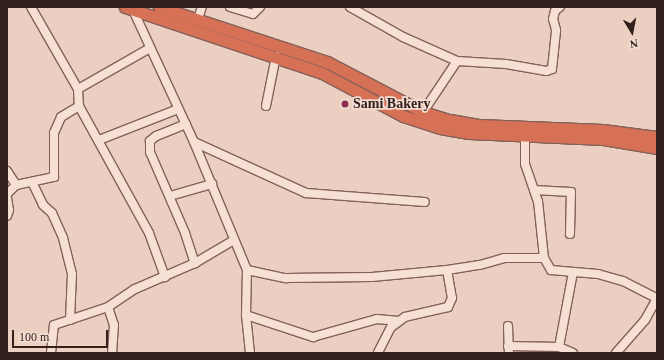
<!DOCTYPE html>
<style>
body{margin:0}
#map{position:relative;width:664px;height:360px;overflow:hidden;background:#ebd0c1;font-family:Georgia,serif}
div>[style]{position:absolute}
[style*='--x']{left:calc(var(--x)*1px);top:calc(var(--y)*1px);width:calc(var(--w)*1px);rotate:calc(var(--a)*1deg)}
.roads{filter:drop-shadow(1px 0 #83615a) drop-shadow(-1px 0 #83615a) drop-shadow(0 1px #83615a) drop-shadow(0 -1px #83615a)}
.minor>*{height:8px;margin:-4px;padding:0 4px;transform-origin:4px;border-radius:4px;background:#f6e0d3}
.highway>*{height:11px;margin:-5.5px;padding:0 5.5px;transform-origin:5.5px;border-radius:5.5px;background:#d67156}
.dots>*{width:11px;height:11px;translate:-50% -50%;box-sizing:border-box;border:2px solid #f3dcd0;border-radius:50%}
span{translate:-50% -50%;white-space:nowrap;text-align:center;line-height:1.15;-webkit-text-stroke:3.5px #f3dcd0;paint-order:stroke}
.poi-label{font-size:14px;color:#33201d;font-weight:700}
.left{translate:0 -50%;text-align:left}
.frame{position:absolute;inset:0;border:8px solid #33201d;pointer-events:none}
.north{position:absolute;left:612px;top:12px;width:40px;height:40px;-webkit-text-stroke:3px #f3dcd0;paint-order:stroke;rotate:170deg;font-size:11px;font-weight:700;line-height:16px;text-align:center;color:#33201d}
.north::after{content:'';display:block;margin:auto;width:14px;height:18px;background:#33201d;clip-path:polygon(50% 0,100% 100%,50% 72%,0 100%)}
.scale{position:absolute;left:12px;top:330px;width:96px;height:18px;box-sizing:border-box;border:2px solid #33201d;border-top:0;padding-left:5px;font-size:12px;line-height:14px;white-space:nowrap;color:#33201d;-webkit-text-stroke:3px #f3dcd0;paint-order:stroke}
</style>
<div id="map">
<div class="roads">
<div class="minor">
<div style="--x:31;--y:7;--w:95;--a:60.2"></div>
<div style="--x:230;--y:7;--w:24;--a:17"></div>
<div style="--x:253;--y:14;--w:10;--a:-45"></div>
<div style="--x:350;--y:7;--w:61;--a:29.5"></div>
<div style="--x:403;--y:37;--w:59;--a:24"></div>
<div style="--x:457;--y:61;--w:49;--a:3.5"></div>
<div style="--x:506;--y:64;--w:41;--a:9.9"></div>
<div style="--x:546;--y:71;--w:6;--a:-18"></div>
<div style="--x:552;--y:69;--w:39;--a:-84"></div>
<div style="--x:556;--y:30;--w:11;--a:-105"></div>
<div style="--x:553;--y:19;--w:8;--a:-76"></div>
<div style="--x:555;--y:11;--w:6;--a:-39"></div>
<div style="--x:133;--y:10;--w:145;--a:65.2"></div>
<div style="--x:194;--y:142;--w:139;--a:67.5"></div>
<div style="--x:247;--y:270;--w:45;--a:91.3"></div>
<div style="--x:246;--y:315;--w:38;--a:84"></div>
<div style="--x:198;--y:19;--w:13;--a:-72"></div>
<div style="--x:150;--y:48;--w:83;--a:150.3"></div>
<div style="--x:78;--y:89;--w:17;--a:87"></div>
<div style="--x:79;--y:106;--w:145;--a:61.1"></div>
<div style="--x:149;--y:233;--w:47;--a:70"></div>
<div style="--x:266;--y:106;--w:51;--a:-78.7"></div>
<div style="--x:423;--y:112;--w:61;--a:-56.3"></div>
<div style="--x:186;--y:124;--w:32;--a:158"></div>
<div style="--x:156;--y:136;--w:8;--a:140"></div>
<div style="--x:150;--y:141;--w:11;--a:90"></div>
<div style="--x:150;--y:152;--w:88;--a:66.6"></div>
<div style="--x:185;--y:233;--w:32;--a:72"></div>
<div style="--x:525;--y:135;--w:29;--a:90"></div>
<div style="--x:525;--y:164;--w:39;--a:71"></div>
<div style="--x:538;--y:201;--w:57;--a:84"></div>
<div style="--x:99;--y:140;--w:85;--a:-21.4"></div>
<div style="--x:194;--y:142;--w:123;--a:24.5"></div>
<div style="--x:306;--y:193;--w:119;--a:4.3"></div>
<div style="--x:7;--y:171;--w:17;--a:57"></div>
<div style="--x:16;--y:185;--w:13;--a:135"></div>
<div style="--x:32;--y:182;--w:25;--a:64"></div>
<div style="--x:43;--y:205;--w:12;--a:42"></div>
<div style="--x:52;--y:213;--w:27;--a:66"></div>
<div style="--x:63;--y:238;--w:37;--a:76"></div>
<div style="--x:72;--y:274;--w:46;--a:92.5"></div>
<div style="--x:16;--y:185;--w:39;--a:-12"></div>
<div style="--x:54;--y:177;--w:44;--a:-90"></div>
<div style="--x:54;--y:133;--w:17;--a:-66"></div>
<div style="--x:61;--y:117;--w:21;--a:-31"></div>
<div style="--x:534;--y:190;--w:37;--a:3"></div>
<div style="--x:571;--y:192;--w:42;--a:91.4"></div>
<div style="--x:170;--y:196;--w:44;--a:-15.9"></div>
<div style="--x:7;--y:198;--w:12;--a:81"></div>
<div style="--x:9;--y:210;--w:6;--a:108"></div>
<div style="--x:247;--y:270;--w:40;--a:12"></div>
<div style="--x:286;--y:278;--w:86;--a:-0.7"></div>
<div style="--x:372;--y:277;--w:75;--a:-5.3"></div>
<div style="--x:447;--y:270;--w:28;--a:80"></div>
<div style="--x:452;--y:298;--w:10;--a:114"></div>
<div style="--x:448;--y:307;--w:44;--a:166.9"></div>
<div style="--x:405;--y:317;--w:17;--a:144"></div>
<div style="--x:391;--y:327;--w:29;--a:117"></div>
<div style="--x:447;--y:270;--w:33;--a:-9"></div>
<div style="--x:480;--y:265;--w:25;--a:-16"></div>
<div style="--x:504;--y:258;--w:40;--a:0"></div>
<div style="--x:544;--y:258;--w:14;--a:60"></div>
<div style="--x:551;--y:270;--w:47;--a:4.9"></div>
<div style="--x:598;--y:274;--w:26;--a:16"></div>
<div style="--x:623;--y:281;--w:38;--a:27"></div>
<div style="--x:108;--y:307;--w:19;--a:72"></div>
<div style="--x:114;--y:325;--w:28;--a:94"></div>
<div style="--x:246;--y:315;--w:71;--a:18.2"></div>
<div style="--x:313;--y:337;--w:66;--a:-15.7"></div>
<div style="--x:377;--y:319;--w:22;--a:5"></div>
<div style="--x:508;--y:326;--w:27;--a:88"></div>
<div style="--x:508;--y:346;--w:51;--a:1.1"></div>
<div style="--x:559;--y:347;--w:15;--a:23"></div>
<div style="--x:559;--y:347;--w:76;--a:-79.4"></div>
<div style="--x:51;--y:353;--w:28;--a:-84"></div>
<div style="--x:54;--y:325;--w:57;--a:-18.4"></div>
<div style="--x:108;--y:307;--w:32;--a:-34"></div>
<div style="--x:135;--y:289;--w:65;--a:-23.4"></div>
<div style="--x:195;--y:263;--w:45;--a:-30.5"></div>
<div style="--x:616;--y:353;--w:44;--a:-48.7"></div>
<div style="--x:645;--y:320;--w:25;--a:-61"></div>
</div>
<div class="highway">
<div style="--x:125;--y:7;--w:208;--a:18.5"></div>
<div style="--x:322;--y:73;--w:92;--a:28"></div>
<div style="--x:403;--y:116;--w:39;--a:18"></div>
<div style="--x:440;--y:128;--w:29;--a:10"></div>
<div style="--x:469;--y:133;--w:134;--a:2.6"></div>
<div style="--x:603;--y:139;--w:55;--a:9.5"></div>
<div style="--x:159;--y:7;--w:177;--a:18.1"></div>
<div style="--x:327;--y:62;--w:108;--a:27.5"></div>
<div style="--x:423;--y:112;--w:28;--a:17"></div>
<div style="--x:450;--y:120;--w:29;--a:10"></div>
<div style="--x:479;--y:125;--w:124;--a:2.3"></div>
<div style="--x:603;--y:130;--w:54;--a:7.4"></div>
</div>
</div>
<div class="dots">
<div style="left:345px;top:104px;background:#8e2e50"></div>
</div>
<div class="poi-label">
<span class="left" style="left:353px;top:104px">Sami Bakery</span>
</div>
<div class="frame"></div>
<div class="north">N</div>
<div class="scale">100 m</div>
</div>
